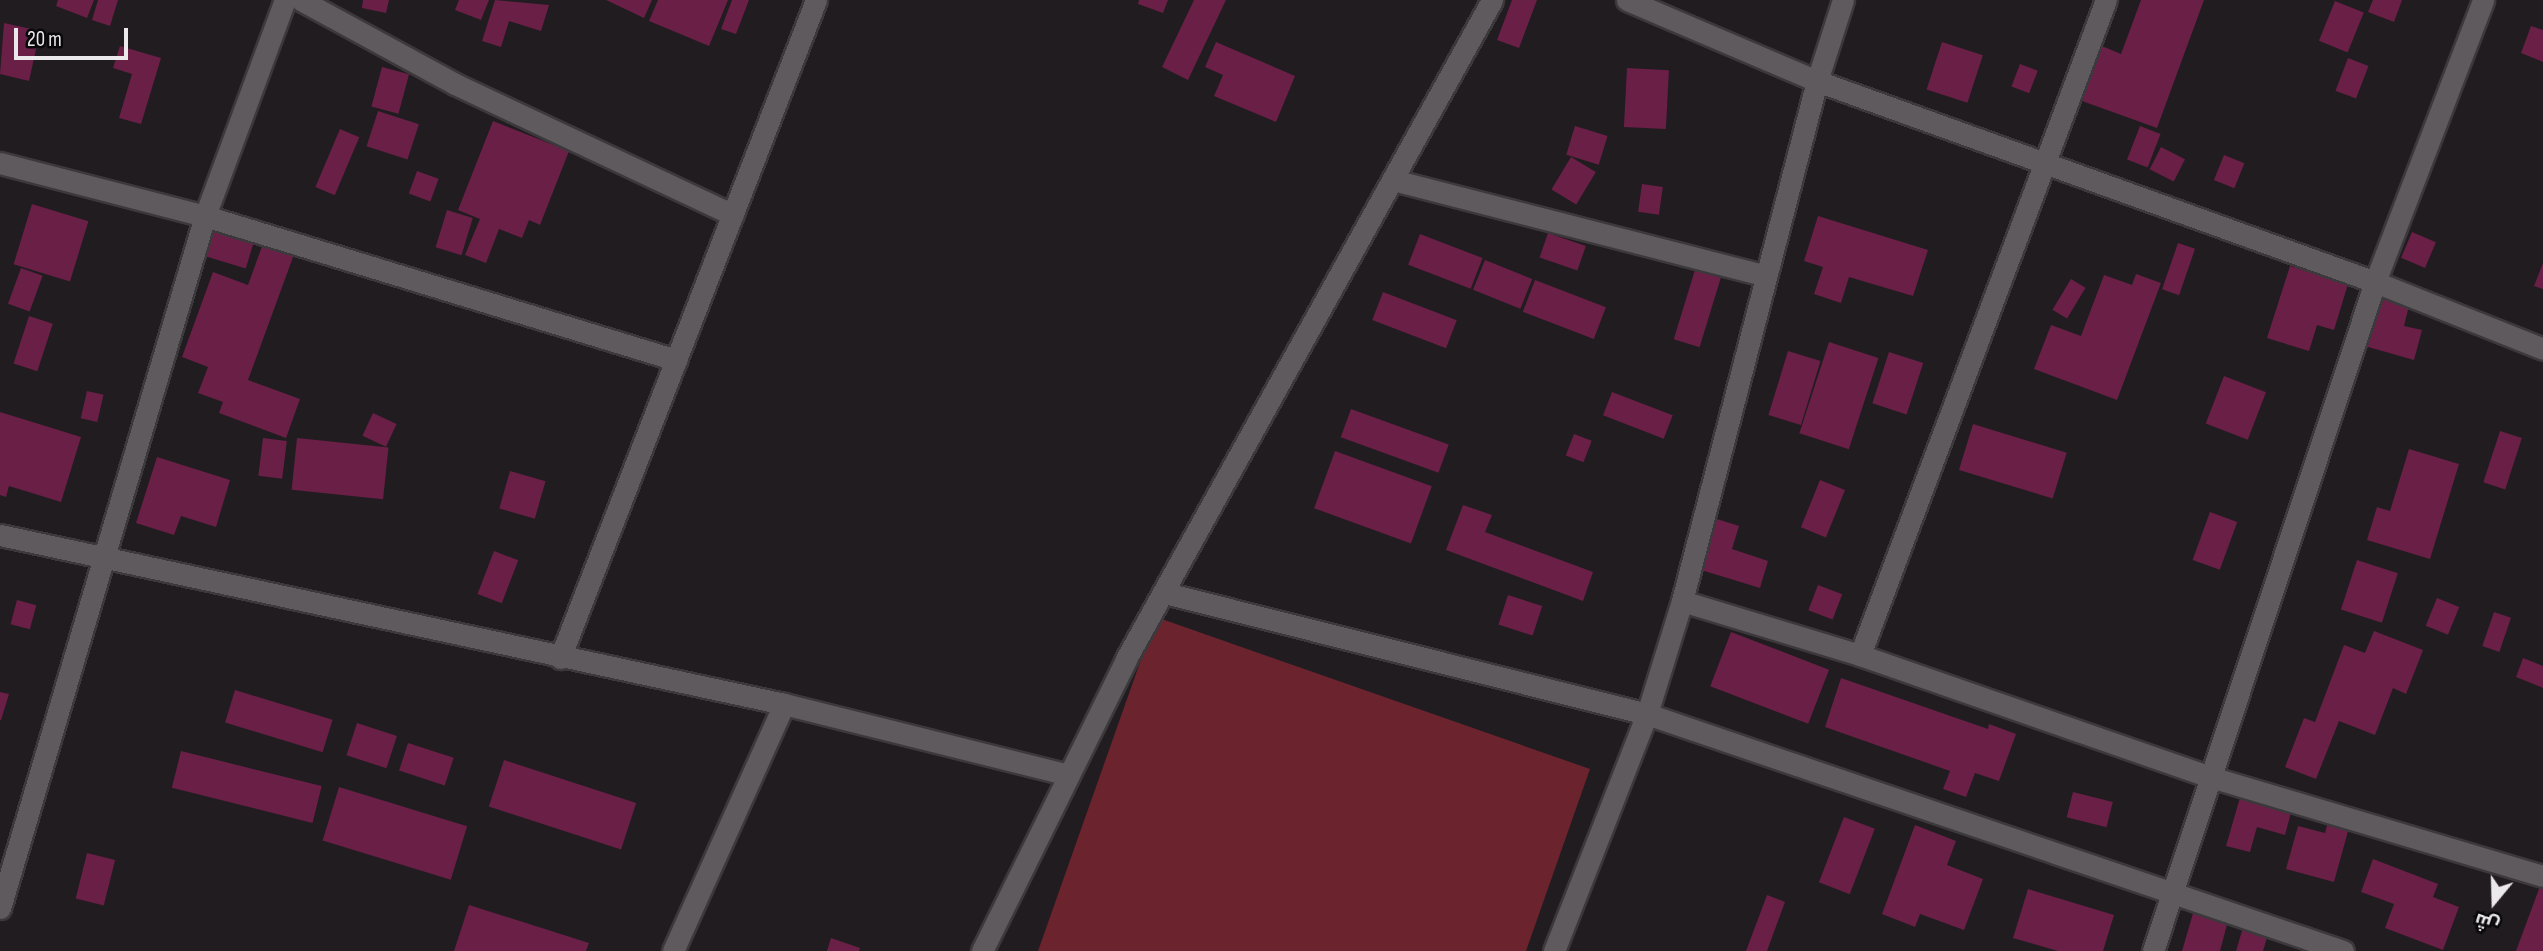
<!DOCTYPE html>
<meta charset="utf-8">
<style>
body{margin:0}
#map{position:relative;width:2543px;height:951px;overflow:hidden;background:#211c20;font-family:"Sofia Sans Condensed",Cairo,sans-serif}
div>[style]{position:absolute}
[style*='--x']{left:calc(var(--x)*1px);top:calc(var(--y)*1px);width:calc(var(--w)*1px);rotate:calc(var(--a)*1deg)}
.green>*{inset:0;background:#6b232e}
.building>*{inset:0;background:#691f46;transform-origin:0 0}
.roads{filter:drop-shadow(2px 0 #3c393c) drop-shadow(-2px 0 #3c393c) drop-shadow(0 2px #3c393c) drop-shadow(0 -2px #3c393c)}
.minor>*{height:21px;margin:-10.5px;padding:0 10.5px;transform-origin:10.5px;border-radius:10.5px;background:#5f5a5e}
span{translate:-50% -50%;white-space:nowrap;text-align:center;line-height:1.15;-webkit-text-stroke:5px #090809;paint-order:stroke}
.north{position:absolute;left:2459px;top:867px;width:70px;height:70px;-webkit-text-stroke:5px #090809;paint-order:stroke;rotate:199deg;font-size:19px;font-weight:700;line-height:28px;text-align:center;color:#ece9ec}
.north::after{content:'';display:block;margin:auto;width:24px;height:32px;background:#ece9ec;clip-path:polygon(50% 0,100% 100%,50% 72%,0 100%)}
.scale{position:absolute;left:14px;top:28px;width:114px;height:32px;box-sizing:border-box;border:4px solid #ece9ec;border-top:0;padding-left:9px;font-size:21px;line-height:24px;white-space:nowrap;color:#ece9ec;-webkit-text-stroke:5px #090809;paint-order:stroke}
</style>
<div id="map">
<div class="green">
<div style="clip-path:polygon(1156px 617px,1590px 769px,1526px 951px,1038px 951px)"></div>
</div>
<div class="building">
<div style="clip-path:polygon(58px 0,94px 0,87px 18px,56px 6px)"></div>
<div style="clip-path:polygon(98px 0,118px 0,110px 26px,92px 20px)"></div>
<div style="clip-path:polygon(363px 0,389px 0,386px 13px,362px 8px)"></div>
<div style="clip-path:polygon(459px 0,489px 0,481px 20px,455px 10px)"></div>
<div style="clip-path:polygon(495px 0,549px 5px,541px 31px,509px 21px,501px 47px,482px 41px)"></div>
<div style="clip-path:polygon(606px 0,652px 0,644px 18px)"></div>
<div style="clip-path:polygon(658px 0,728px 0,709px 46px,649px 21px)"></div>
<div style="clip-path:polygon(732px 0,749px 0,736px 34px,721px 29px)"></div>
<div style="clip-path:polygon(1139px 0,1168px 0,1163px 13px,1138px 4px)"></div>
<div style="clip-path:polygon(1194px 0,1226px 0,1188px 80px,1162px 67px)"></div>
<div style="clip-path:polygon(1512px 0,1537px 0,1519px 48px,1497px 40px)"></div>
<div style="clip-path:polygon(2141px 0,2204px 0,2157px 128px,2082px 101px,2102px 46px,2121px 54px)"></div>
<div style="clip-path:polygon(2373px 0,2402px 0,2394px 22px,2368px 12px)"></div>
<div style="left:2335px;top:1px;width:31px;height:43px;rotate:22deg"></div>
<div style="clip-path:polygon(4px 23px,40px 31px,29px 81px,0 74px)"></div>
<div style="clip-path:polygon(2531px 26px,2543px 30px,2543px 62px,2521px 53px)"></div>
<div style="clip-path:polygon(1216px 42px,1295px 76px,1276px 122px,1214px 96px,1223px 75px,1205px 67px)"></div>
<div style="left:1942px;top:42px;width:43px;height:50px;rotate:18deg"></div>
<div style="clip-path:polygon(120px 46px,161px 58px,141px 124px,119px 118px,132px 74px,113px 68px)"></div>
<div style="left:2348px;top:58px;width:22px;height:35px;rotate:21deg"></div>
<div style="left:2020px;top:64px;width:19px;height:24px;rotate:21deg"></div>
<div style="left:382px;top:67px;width:28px;height:41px;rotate:15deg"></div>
<div style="left:1627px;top:68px;width:42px;height:59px;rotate:3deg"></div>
<div style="left:378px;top:111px;width:43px;height:37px;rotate:18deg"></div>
<div style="clip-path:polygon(493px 121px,569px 151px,540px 225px,529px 220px,522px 238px,499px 229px,486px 263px,465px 255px,480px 219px,458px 210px)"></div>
<div style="left:1575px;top:126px;width:34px;height:30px;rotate:17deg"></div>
<div style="left:2140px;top:126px;width:22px;height:36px;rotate:21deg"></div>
<div style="left:340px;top:129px;width:21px;height:63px;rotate:23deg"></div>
<div style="left:2161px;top:147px;width:27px;height:25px;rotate:27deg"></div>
<div style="left:2224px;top:155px;width:22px;height:27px;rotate:22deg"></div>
<div style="left:1571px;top:157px;width:29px;height:38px;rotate:31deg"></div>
<div style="left:417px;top:171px;width:23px;height:24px;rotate:20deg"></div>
<div style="left:1642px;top:184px;width:21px;height:28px;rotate:8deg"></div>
<div style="left:32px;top:204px;width:59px;height:63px;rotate:17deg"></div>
<div style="left:447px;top:210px;width:27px;height:39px;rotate:17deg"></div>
<div style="clip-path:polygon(1818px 216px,1928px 250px,1913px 296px,1849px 277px,1841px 303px,1814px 294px,1823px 267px,1804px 261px)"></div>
<div style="left:206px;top:224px;width:51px;height:31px;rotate:17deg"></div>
<div style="left:2412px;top:232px;width:26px;height:28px;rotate:23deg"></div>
<div style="left:1548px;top:233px;width:40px;height:26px;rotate:19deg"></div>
<div style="left:1420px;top:234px;width:67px;height:33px;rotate:21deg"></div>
<div style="clip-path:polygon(265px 238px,296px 249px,248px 380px,300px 399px,286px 438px,219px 413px,223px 402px,198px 393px,208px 367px,182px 357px,213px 272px,248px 285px)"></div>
<div style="left:2178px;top:243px;width:18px;height:49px;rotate:19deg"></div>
<div style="left:1485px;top:260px;width:51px;height:32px;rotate:22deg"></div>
<div style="left:1698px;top:260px;width:27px;height:83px;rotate:17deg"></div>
<div style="clip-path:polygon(2543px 263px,2543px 289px,2534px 286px)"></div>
<div style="clip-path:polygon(2290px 266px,2348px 284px,2334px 330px,2317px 325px,2309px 351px,2267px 338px)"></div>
<div style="left:21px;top:268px;width:23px;height:38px;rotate:20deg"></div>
<div style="clip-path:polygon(2136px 274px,2161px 283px,2117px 400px,2034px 369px,2051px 325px,2081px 336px,2104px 275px,2132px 285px)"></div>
<div style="left:2071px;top:279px;width:17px;height:36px;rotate:31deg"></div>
<div style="left:1535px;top:280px;width:76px;height:34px;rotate:21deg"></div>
<div style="left:1383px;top:292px;width:79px;height:30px;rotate:21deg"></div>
<div style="clip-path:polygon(2374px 296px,2409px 306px,2404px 326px,2422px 330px,2414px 360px,2361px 345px)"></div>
<div style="left:29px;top:316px;width:25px;height:50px;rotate:18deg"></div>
<div style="left:1829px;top:342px;width:52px;height:96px;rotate:18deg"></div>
<div style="left:1788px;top:351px;width:34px;height:67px;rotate:17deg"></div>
<div style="left:1889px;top:352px;width:36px;height:54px;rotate:18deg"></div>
<div style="left:2224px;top:376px;width:45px;height:51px;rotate:21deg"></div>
<div style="left:87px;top:391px;width:17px;height:28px;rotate:13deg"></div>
<div style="left:1612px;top:392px;width:65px;height:25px;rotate:21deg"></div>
<div style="left:1351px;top:409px;width:104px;height:30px;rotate:20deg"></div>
<div style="clip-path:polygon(0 412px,81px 437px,61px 502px,9px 486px,6px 497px,0 495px)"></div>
<div style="left:373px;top:413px;width:26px;height:25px;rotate:25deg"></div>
<div style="left:1973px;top:424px;width:98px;height:48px;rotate:17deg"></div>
<div style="left:2500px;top:431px;width:23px;height:54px;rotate:18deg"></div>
<div style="left:1574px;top:434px;width:19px;height:23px;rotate:21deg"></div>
<div style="left:263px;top:438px;width:24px;height:38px;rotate:7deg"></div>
<div style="left:297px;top:438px;width:92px;height:52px;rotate:6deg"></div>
<div style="clip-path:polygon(2409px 449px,2459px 464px,2430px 559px,2367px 540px,2377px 507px,2390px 511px)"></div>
<div style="left:1335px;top:451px;width:103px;height:61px;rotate:20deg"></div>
<div style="clip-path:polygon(157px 457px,230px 480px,216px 527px,181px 516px,174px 535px,136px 523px)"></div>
<div style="left:510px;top:471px;width:37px;height:39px;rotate:16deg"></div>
<div style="left:1820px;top:480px;width:27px;height:51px;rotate:22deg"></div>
<div style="clip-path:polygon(1463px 505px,1492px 515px,1485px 532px,1593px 572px,1583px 601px,1446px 550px)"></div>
<div style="left:2210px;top:512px;width:29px;height:51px;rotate:20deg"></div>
<div style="clip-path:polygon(1717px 519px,1739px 526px,1732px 549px,1768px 561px,1760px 588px,1701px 570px)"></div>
<div style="left:494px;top:551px;width:26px;height:46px;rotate:21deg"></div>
<div style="left:2357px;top:560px;width:43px;height:52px;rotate:18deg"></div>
<div style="left:1818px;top:585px;width:26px;height:27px;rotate:21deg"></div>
<div style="left:1508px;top:595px;width:36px;height:31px;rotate:18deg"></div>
<div style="left:2437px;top:598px;width:24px;height:30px;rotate:22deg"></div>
<div style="left:17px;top:600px;width:20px;height:25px;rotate:15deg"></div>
<div style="left:2494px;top:612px;width:18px;height:36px;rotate:19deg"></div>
<div style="clip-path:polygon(2374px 631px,2423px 650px,2406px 694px,2393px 688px,2375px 735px,2339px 721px,2316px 779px,2285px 767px,2304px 718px,2315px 722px,2344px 645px,2365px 653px)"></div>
<div style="left:1731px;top:632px;width:105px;height:58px;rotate:21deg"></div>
<div style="clip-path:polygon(2523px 658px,2543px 666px,2543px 688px,2516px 677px)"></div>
<div style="clip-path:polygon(1841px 678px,1988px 729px,1989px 724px,2016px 734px,1999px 781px,1975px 773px,1966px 797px,1943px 789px,1950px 771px,1825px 727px)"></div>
<div style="left:235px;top:690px;width:102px;height:34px;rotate:17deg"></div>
<div style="clip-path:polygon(0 692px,9px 694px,1px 720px,0 720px)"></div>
<div style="left:357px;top:723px;width:42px;height:34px;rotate:18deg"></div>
<div style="left:408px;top:743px;width:48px;height:29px;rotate:18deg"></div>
<div style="left:181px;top:751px;width:145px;height:38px;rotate:14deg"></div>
<div style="left:504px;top:760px;width:139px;height:49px;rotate:18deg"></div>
<div style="left:339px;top:787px;width:134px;height:56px;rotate:17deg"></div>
<div style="left:2073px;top:792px;width:41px;height:26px;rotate:14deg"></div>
<div style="clip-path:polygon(2241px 794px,2292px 809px,2285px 835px,2257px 827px,2250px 852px,2226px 846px)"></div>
<div style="left:1844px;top:817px;width:33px;height:70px;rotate:21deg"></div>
<div style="clip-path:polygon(2329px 818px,2350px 824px,2334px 882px,2286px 869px,2298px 826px,2325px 833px)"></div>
<div style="clip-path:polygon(1915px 825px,1956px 841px,1947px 865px,1983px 879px,1964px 930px,1920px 914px,1915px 927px,1882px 914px)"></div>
<div style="left:87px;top:853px;width:29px;height:47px;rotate:14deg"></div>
<div style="clip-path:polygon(2373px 859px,2438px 884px,2433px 897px,2459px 907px,2443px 950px,2385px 928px,2394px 904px,2361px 892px)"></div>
<div style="clip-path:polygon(2543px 878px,2543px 951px,2516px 951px)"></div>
<div style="clip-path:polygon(2028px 889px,2114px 915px,2103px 951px,2058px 951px,2013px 938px)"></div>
<div style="clip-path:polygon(1767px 895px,1785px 902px,1767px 951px,1746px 951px)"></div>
<div style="clip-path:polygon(2196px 903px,2230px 913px,2220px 951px,2182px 951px)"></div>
<div style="clip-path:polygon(469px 905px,589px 943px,586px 951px,454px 951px)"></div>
<div style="clip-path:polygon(2244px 924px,2269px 931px,2263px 951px,2236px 951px)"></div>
<div style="clip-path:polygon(831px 938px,860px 948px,859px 951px,827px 951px)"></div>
</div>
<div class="roads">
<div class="minor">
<div style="--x:301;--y:0;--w:175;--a:28.6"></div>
<div style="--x:455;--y:84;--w:307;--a:25.2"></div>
<div style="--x:1627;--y:0;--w:207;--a:23.1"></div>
<div style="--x:1817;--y:81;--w:593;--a:19.81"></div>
<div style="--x:2375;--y:282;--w:181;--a:21.7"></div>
<div style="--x:0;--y:163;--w:212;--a:14.5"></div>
<div style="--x:205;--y:216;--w:493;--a:17"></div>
<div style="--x:1393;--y:180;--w:385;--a:14.4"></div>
<div style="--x:0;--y:535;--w:802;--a:12.16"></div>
<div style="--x:784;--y:704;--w:293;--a:14"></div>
<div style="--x:1165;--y:593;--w:497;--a:14.1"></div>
<div style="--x:1647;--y:714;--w:735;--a:18.8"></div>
<div style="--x:1682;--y:601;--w:186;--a:16.9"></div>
<div style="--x:1860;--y:655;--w:375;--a:19.2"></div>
<div style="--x:2214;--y:778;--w:343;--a:16.6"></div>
<div style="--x:1860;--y:655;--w:700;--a:-69.42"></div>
<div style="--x:560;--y:658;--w:706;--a:-68.74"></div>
<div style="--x:0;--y:908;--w:722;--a:-73.5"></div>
<div style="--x:205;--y:216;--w:230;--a:-69.7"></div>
<div style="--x:673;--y:951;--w:271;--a:-65.8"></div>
<div style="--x:982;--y:951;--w:326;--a:-63.7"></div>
<div style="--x:1126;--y:659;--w:754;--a:-60.95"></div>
<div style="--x:1554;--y:951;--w:255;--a:-68.6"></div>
<div style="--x:1647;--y:714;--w:118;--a:-72.8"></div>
<div style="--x:1682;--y:601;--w:537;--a:-75.45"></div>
<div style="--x:1817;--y:81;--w:85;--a:-72.2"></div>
<div style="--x:2153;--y:951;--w:705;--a:-71.64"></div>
<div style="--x:2375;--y:282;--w:302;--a:-69"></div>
</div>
</div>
<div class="north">ش</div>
<div class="scale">20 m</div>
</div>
